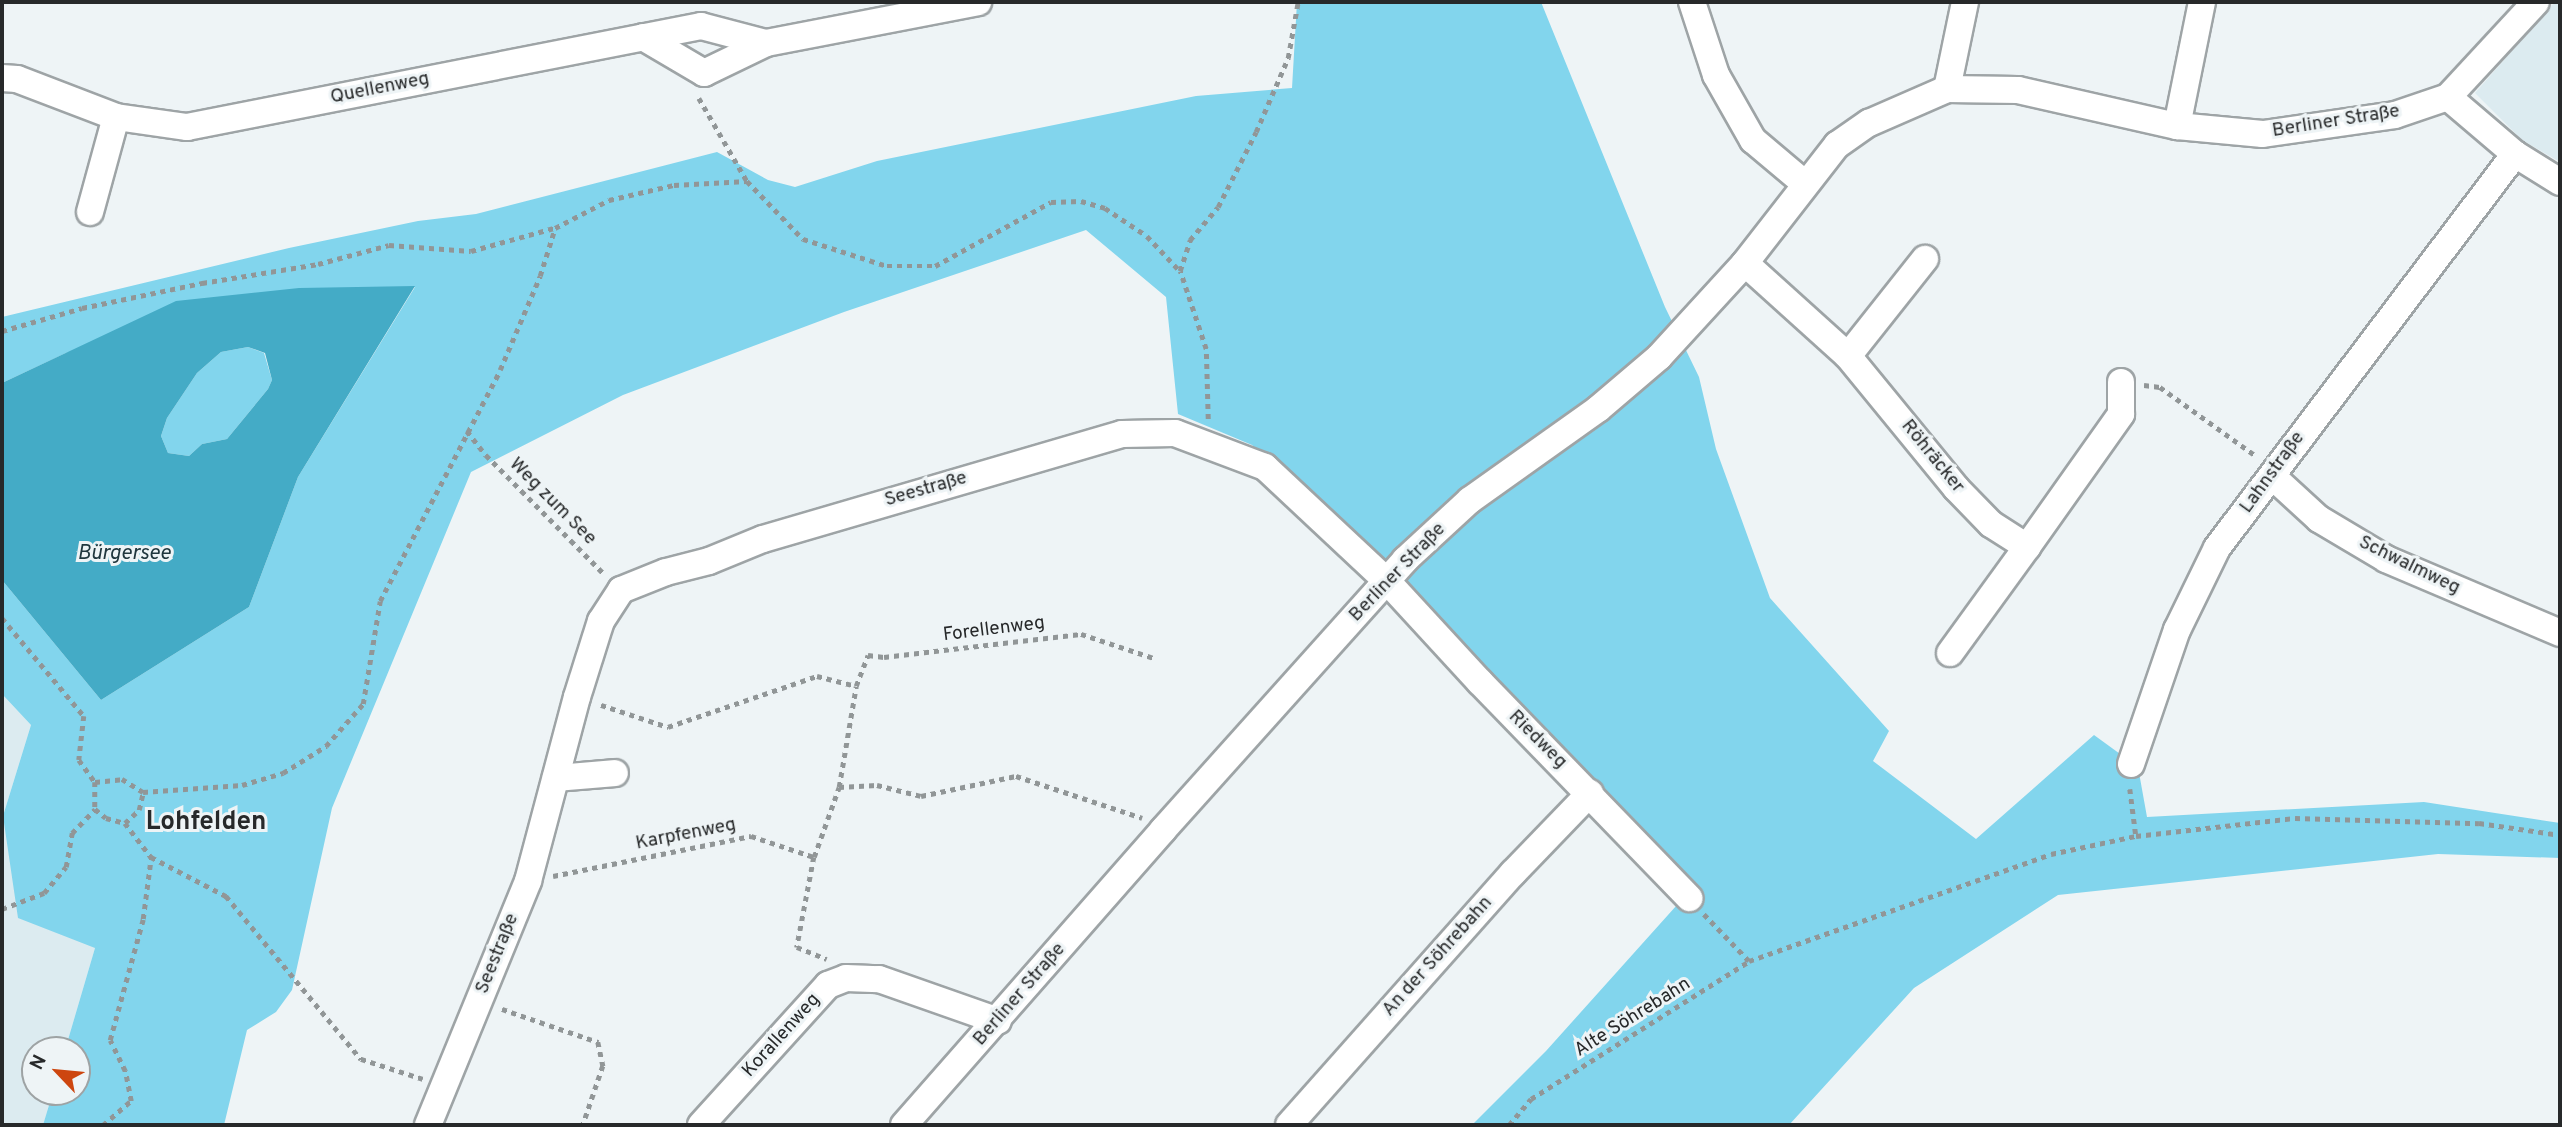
<!DOCTYPE html>
<meta charset="utf-8">
<style>
body{margin:0}
#map{position:relative;width:2562px;height:1127px;overflow:hidden;background:#eef4f6;font-family:Overpass,sans-serif}
div>[style]{position:absolute}
[style*='--x']{left:calc(var(--x)*1px);top:calc(var(--y)*1px);width:calc(var(--w)*1px);rotate:calc(var(--a)*1deg)}
.built>*{inset:0;background:#dcebf0}
.green>*{inset:0;background:#82d5ed}
.water>*{inset:0;background:#44abc6}
.path>*{height:4.5px;margin-top:-2.25px;transform-origin:0;background:repeating-linear-gradient(90deg,#919697 0 5px,transparent 0 10px)}
.roads{filter:drop-shadow(2px 0 #9ea4a6) drop-shadow(-2px 0 #9ea4a6) drop-shadow(0 2px #9ea4a6) drop-shadow(0 -2px #9ea4a6)}
.minor>*{height:26px;margin:-13px;padding:0 13px;transform-origin:13px;border-radius:13px;background:#fff}
span{translate:-50% -50%;white-space:nowrap;text-align:center;line-height:1.15;-webkit-text-stroke:6px #eef4f6;paint-order:stroke}
.street-label{font-size:19px;color:#27292a}
.water-label{font-size:21px;color:#20373e;font-style:italic}
.district-label{font-size:26px;color:#27292a;font-weight:700}
.frame{position:absolute;inset:0;border:4px solid #27292a;pointer-events:none}
.north{position:absolute;left:21px;top:1036px;width:70px;height:70px;box-sizing:border-box;background:#eef4f6;border:2px solid #9ea3a4;border-radius:50%;rotate:296deg;font-size:19px;font-weight:700;line-height:28px;text-align:center;color:#27292a}
.north::after{content:'';display:block;margin:auto;width:24px;height:32px;background:#cd460f;clip-path:polygon(50% 0,100% 100%,50% 72%,0 100%)}
</style>
<div id="map">
<div class="built">
<div style="clip-path:polygon(2555px 2px,2560px 2px,2560px 162px,2522px 140px,2475px 93px)"></div>
<div style="clip-path:polygon(2px 694px,31px 725px,3px 816px,95px 948px,65px 1050px,35px 1050px,35px 1092px,53px 1092px,43px 1125px,2px 1125px)"></div>
</div>
<div class="green">
<div style="clip-path:polygon(1297px 2px,1541px 2px,1665px 307px,1699px 377px,1716px 449px,1770px 598px,1889px 731px,1873px 761px,1976px 839px,2094px 735px,2138px 767px,2147px 817px,2424px 802px,2560px 823px,2560px 858px,2438px 854px,2058px 895px,1914px 988px,1789px 1125px,1472px 1125px,1546px 1051px,1694px 886px,1443px 630px,1370px 548px,1252px 445px,1178px 414px,1166px 297px,1086px 230px,844px 312px,623px 395px,471px 472px,332px 808px,292px 990px,276px 1012px,247px 1030px,224px 1125px,43px 1125px,53px 1092px,77px 1092px,77px 1050px,65px 1050px,95px 948px,18px 918px,3px 816px,31px 725px,2px 694px,2px 580px,101px 700px,249px 607px,298px 477px,415px 287px,66px 353px,2px 383px,2px 317px,289px 248px,418px 221px,476px 214px,717px 152px,768px 180px,795px 187px,877px 161px,1196px 96px,1292px 88px)"></div>
<div style="clip-path:polygon(248px 347px,264px 353px,272px 380px,268px 389px,227px 439px,202px 444px,189px 456px,168px 453px,161px 436px,167px 418px,197px 373px,221px 352px)"></div>
</div>
<div class="water">
<div style="clip-path:polygon(evenodd,415px 286px,298px 477px,249px 607px,101px 700px,2px 580px,2px 383px,176px 301px,299px 288px,415px 286px,248px 347px,265px 353px,272px 380px,268px 389px,227px 439px,202px 444px,189px 456px,168px 453px,161px 436px,167px 418px,197px 373px,221px 352px,248px 347px)"></div>
</div>
<div class="path">
<div style="--x:699;--y:98;--w:96;--a:60"></div>
<div style="--x:2;--y:331;--w:83;--a:-16"></div>
<div style="--x:82;--y:308;--w:123;--a:-11.8"></div>
<div style="--x:202;--y:283;--w:118;--a:-9.3"></div>
<div style="--x:318;--y:264;--w:73;--a:-15"></div>
<div style="--x:389;--y:245;--w:82;--a:4.2"></div>
<div style="--x:471;--y:251;--w:86;--a:-15.5"></div>
<div style="--x:2144;--y:385;--w:16;--a:7"></div>
<div style="--x:2160;--y:387;--w:118;--a:35.7"></div>
<div style="--x:1208;--y:419;--w:70;--a:-91.6"></div>
<div style="--x:1206;--y:349;--w:82;--a:-108.4"></div>
<div style="--x:1180;--y:271;--w:33;--a:-72"></div>
<div style="--x:1190;--y:240;--w:43;--a:-49.7"></div>
<div style="--x:1218;--y:207;--w:84;--a:-63.1"></div>
<div style="--x:1256;--y:132;--w:81;--a:-66.6"></div>
<div style="--x:1288;--y:58;--w:57;--a:-79.9"></div>
<div style="--x:467;--y:431;--w:31;--a:52"></div>
<div style="--x:486;--y:455;--w:168;--a:45.2"></div>
<div style="--x:2;--y:618;--w:128;--a:50.1"></div>
<div style="--x:84;--y:716;--w:44;--a:96.5"></div>
<div style="--x:79;--y:760;--w:27;--a:54"></div>
<div style="--x:95;--y:782;--w:27;--a:-6"></div>
<div style="--x:122;--y:779;--w:25;--a:32"></div>
<div style="--x:601;--y:705;--w:71;--a:18.2"></div>
<div style="--x:668;--y:727;--w:157;--a:-18.9"></div>
<div style="--x:817;--y:676;--w:40;--a:14.4"></div>
<div style="--x:95;--y:782;--w:27;--a:90"></div>
<div style="--x:95;--y:809;--w:14;--a:39"></div>
<div style="--x:106;--y:818;--w:20;--a:15"></div>
<div style="--x:125;--y:823;--w:43;--a:52.6"></div>
<div style="--x:151;--y:857;--w:85;--a:27.5"></div>
<div style="--x:226;--y:896;--w:212;--a:50.4"></div>
<div style="--x:361;--y:1059;--w:65;--a:17.9"></div>
<div style="--x:839;--y:787;--w:102;--a:-80.4"></div>
<div style="--x:856;--y:686;--w:33;--a:-69"></div>
<div style="--x:868;--y:655;--w:16;--a:7"></div>
<div style="--x:884;--y:657;--w:198;--a:-6.7"></div>
<div style="--x:1081;--y:634;--w:77;--a:18.2"></div>
<div style="--x:2130;--y:789;--w:47;--a:82.7"></div>
<div style="--x:125;--y:823;--w:19;--a:-43"></div>
<div style="--x:139;--y:810;--w:18;--a:-77"></div>
<div style="--x:143;--y:792;--w:99;--a:-4"></div>
<div style="--x:242;--y:785;--w:43;--a:-16.3"></div>
<div style="--x:283;--y:773;--w:51;--a:-32.1"></div>
<div style="--x:326;--y:746;--w:56;--a:-48.6"></div>
<div style="--x:363;--y:704;--w:104;--a:-80.6"></div>
<div style="--x:380;--y:601;--w:260;--a:-62.5"></div>
<div style="--x:500;--y:370;--w:102;--a:-66.9"></div>
<div style="--x:540;--y:276;--w:50;--a:-72.6"></div>
<div style="--x:555;--y:228;--w:61;--a:-27.4"></div>
<div style="--x:609;--y:200;--w:67;--a:-13"></div>
<div style="--x:674;--y:185;--w:73;--a:-3.1"></div>
<div style="--x:747;--y:181;--w:81;--a:46"></div>
<div style="--x:803;--y:239;--w:88;--a:17.8"></div>
<div style="--x:887;--y:266;--w:48;--a:0"></div>
<div style="--x:935;--y:266;--w:132;--a:-28.9"></div>
<div style="--x:1051;--y:202;--w:30;--a:-2"></div>
<div style="--x:1081;--y:201;--w:25;--a:16"></div>
<div style="--x:1105;--y:208;--w:50;--a:33.7"></div>
<div style="--x:1147;--y:236;--w:48;--a:46.7"></div>
<div style="--x:814;--y:857;--w:92;--a:100.7"></div>
<div style="--x:797;--y:947;--w:32;--a:22"></div>
<div style="--x:553;--y:876;--w:202;--a:-11.4"></div>
<div style="--x:751;--y:836;--w:66;--a:18.4"></div>
<div style="--x:814;--y:857;--w:74;--a:-70.3"></div>
<div style="--x:839;--y:787;--w:38;--a:-3"></div>
<div style="--x:877;--y:785;--w:45;--a:14"></div>
<div style="--x:921;--y:796;--w:97;--a:-11.9"></div>
<div style="--x:1016;--y:776;--w:133;--a:18.4"></div>
<div style="--x:2;--y:909;--w:45;--a:-20.9"></div>
<div style="--x:44;--y:893;--w:34;--a:-50"></div>
<div style="--x:66;--y:867;--w:35;--a:-80"></div>
<div style="--x:72;--y:833;--w:33;--a:-46"></div>
<div style="--x:1704;--y:914;--w:65;--a:46.2"></div>
<div style="--x:502;--y:1009;--w:102;--a:19"></div>
<div style="--x:598;--y:1042;--w:25;--a:78"></div>
<div style="--x:603;--y:1066;--w:62;--a:108.7"></div>
<div style="--x:103;--y:1125;--w:37;--a:-41"></div>
<div style="--x:131;--y:1101;--w:31;--a:-101"></div>
<div style="--x:125;--y:1071;--w:34;--a:-116"></div>
<div style="--x:110;--y:1040;--w:125;--a:-74.7"></div>
<div style="--x:143;--y:919;--w:63;--a:-82.6"></div>
<div style="--x:1509;--y:1125;--w:34;--a:-50"></div>
<div style="--x:1531;--y:1099;--w:258;--a:-32.3"></div>
<div style="--x:1749;--y:961;--w:320;--a:-19.5"></div>
<div style="--x:2051;--y:854;--w:87;--a:-12"></div>
<div style="--x:2136;--y:836;--w:160;--a:-6.5"></div>
<div style="--x:2295;--y:818;--w:184;--a:1.6"></div>
<div style="--x:2479;--y:823;--w:82;--a:8.4"></div>
</div>
<div class="roads">
<div class="minor">
<div style="--x:1692;--y:2;--w:77;--a:71.8"></div>
<div style="--x:1716;--y:75;--w:75;--a:60.4"></div>
<div style="--x:1753;--y:140;--w:67;--a:40.1"></div>
<div style="--x:643;--y:37;--w:71;--a:30.5"></div>
<div style="--x:704;--y:73;--w:69;--a:-25.8"></div>
<div style="--x:2;--y:78;--w:15;--a:4"></div>
<div style="--x:17;--y:79;--w:106;--a:21"></div>
<div style="--x:116;--y:117;--w:72;--a:8"></div>
<div style="--x:187;--y:127;--w:524;--a:-11.12"></div>
<div style="--x:701;--y:26;--w:67;--a:14.7"></div>
<div style="--x:766;--y:43;--w:216;--a:-10.9"></div>
<div style="--x:1947;--y:89;--w:89;--a:-78.3"></div>
<div style="--x:2448;--y:97;--w:88;--a:40.4"></div>
<div style="--x:2515;--y:154;--w:53;--a:31.9"></div>
<div style="--x:2177;--y:126;--w:126;--a:-78.6"></div>
<div style="--x:90;--y:212;--w:98;--a:-74.7"></div>
<div style="--x:1745;--y:263;--w:139;--a:42.1"></div>
<div style="--x:1848;--y:356;--w:171;--a:50.7"></div>
<div style="--x:1956;--y:488;--w:50;--a:45.8"></div>
<div style="--x:1991;--y:524;--w:43;--a:32.6"></div>
<div style="--x:2027;--y:547;--w:163;--a:-54.7"></div>
<div style="--x:2121;--y:414;--w:32;--a:-90"></div>
<div style="--x:1848;--y:356;--w:124;--a:-51.6"></div>
<div style="--x:2272;--y:476;--w:64;--a:42.5"></div>
<div style="--x:2319;--y:519;--w:78;--a:30.8"></div>
<div style="--x:2386;--y:559;--w:189;--a:23"></div>
<div style="--x:1950;--y:653;--w:131;--a:-54"></div>
<div style="--x:2131;--y:764;--w:142;--a:-71.1"></div>
<div style="--x:2177;--y:630;--w:91;--a:-64"></div>
<div style="--x:2217;--y:548;--w:494;--a:-52.9"></div>
<div style="--x:556;--y:778;--w:59;--a:-4.8"></div>
<div style="--x:428;--y:1125;--w:264;--a:-67.7"></div>
<div style="--x:528;--y:881;--w:190;--a:-75.1"></div>
<div style="--x:577;--y:697;--w:80;--a:-72.5"></div>
<div style="--x:601;--y:621;--w:37;--a:-57"></div>
<div style="--x:621;--y:590;--w:48;--a:-21.8"></div>
<div style="--x:666;--y:572;--w:44;--a:-14.3"></div>
<div style="--x:709;--y:561;--w:58;--a:-22.2"></div>
<div style="--x:763;--y:539;--w:374;--a:-16.3"></div>
<div style="--x:1122;--y:434;--w:53;--a:-1.1"></div>
<div style="--x:1175;--y:433;--w:96;--a:20.7"></div>
<div style="--x:1265;--y:467;--w:167;--a:43.1"></div>
<div style="--x:1387;--y:581;--w:137;--a:47.4"></div>
<div style="--x:1480;--y:682;--w:301;--a:45.9"></div>
<div style="--x:701;--y:1125;--w:189;--a:-47.8"></div>
<div style="--x:828;--y:985;--w:19;--a:-21"></div>
<div style="--x:846;--y:978;--w:33;--a:2"></div>
<div style="--x:879;--y:979;--w:126;--a:19.4"></div>
<div style="--x:904;--y:1125;--w:393;--a:-48.7"></div>
<div style="--x:1163;--y:830;--w:363;--a:-48.1"></div>
<div style="--x:1405;--y:560;--w:88;--a:-42.7"></div>
<div style="--x:1470;--y:500;--w:157;--a:-35.4"></div>
<div style="--x:1598;--y:409;--w:80;--a:-40.4"></div>
<div style="--x:1659;--y:357;--w:127;--a:-47.5"></div>
<div style="--x:1745;--y:263;--w:150;--a:-52.1"></div>
<div style="--x:1837;--y:145;--w:39;--a:-35"></div>
<div style="--x:1869;--y:123;--w:85;--a:-23.6"></div>
<div style="--x:1947;--y:89;--w:71;--a:0.8"></div>
<div style="--x:2018;--y:90;--w:163;--a:12.8"></div>
<div style="--x:2177;--y:126;--w:86;--a:5.3"></div>
<div style="--x:2263;--y:134;--w:133;--a:-8.2"></div>
<div style="--x:2395;--y:115;--w:56;--a:-18.8"></div>
<div style="--x:2448;--y:97;--w:129;--a:-47.2"></div>
<div style="--x:1289;--y:1125;--w:337;--a:-48.4"></div>
<div style="--x:1513;--y:873;--w:111;--a:-46.1"></div>
</div>
</div>
<div class="street-label">
<span style="left:380px;top:89px;rotate:-11deg">Quellenweg</span>
<span style="left:2336px;top:122px;rotate:-9deg">Berliner Straße</span>
<span style="left:1932px;top:457px;rotate:51deg">Röhräcker</span>
<span style="left:2273px;top:473px;rotate:-54deg">Lahnstraße</span>
<span style="left:926px;top:490px;rotate:-16deg">Seestraße</span>
<span style="left:552px;top:502px;rotate:45deg">Weg zum See</span>
<span style="left:2409px;top:566px;rotate:26deg">Schwalmweg</span>
<span style="left:1398px;top:573px;rotate:-46deg">Berliner Straße</span>
<span style="left:994px;top:630px;rotate:-7deg">Forellenweg</span>
<span style="left:1537px;top:740px;rotate:45deg">Riedweg</span>
<span style="left:686px;top:835px;rotate:-11deg">Karpfenweg</span>
<span style="left:498px;top:954px;rotate:-68deg">Seestraße</span>
<span style="left:1438px;top:957px;rotate:-48deg">An der Söhrebahn</span>
<span style="left:1020px;top:995px;rotate:-49deg">Berliner Straße</span>
<span style="left:1633px;top:1018px;rotate:-32deg">Alte Söhrebahn</span>
<span style="left:782px;top:1036px;rotate:-48deg">Korallenweg</span>
</div>
<div class="water-label">
<span style="left:124px;top:554px">Bürgersee</span>
</div>
<div class="district-label">
<span style="left:206px;top:823px">Lohfelden</span>
</div>
<div class="frame"></div>
<div class="north">N</div>
</div>
